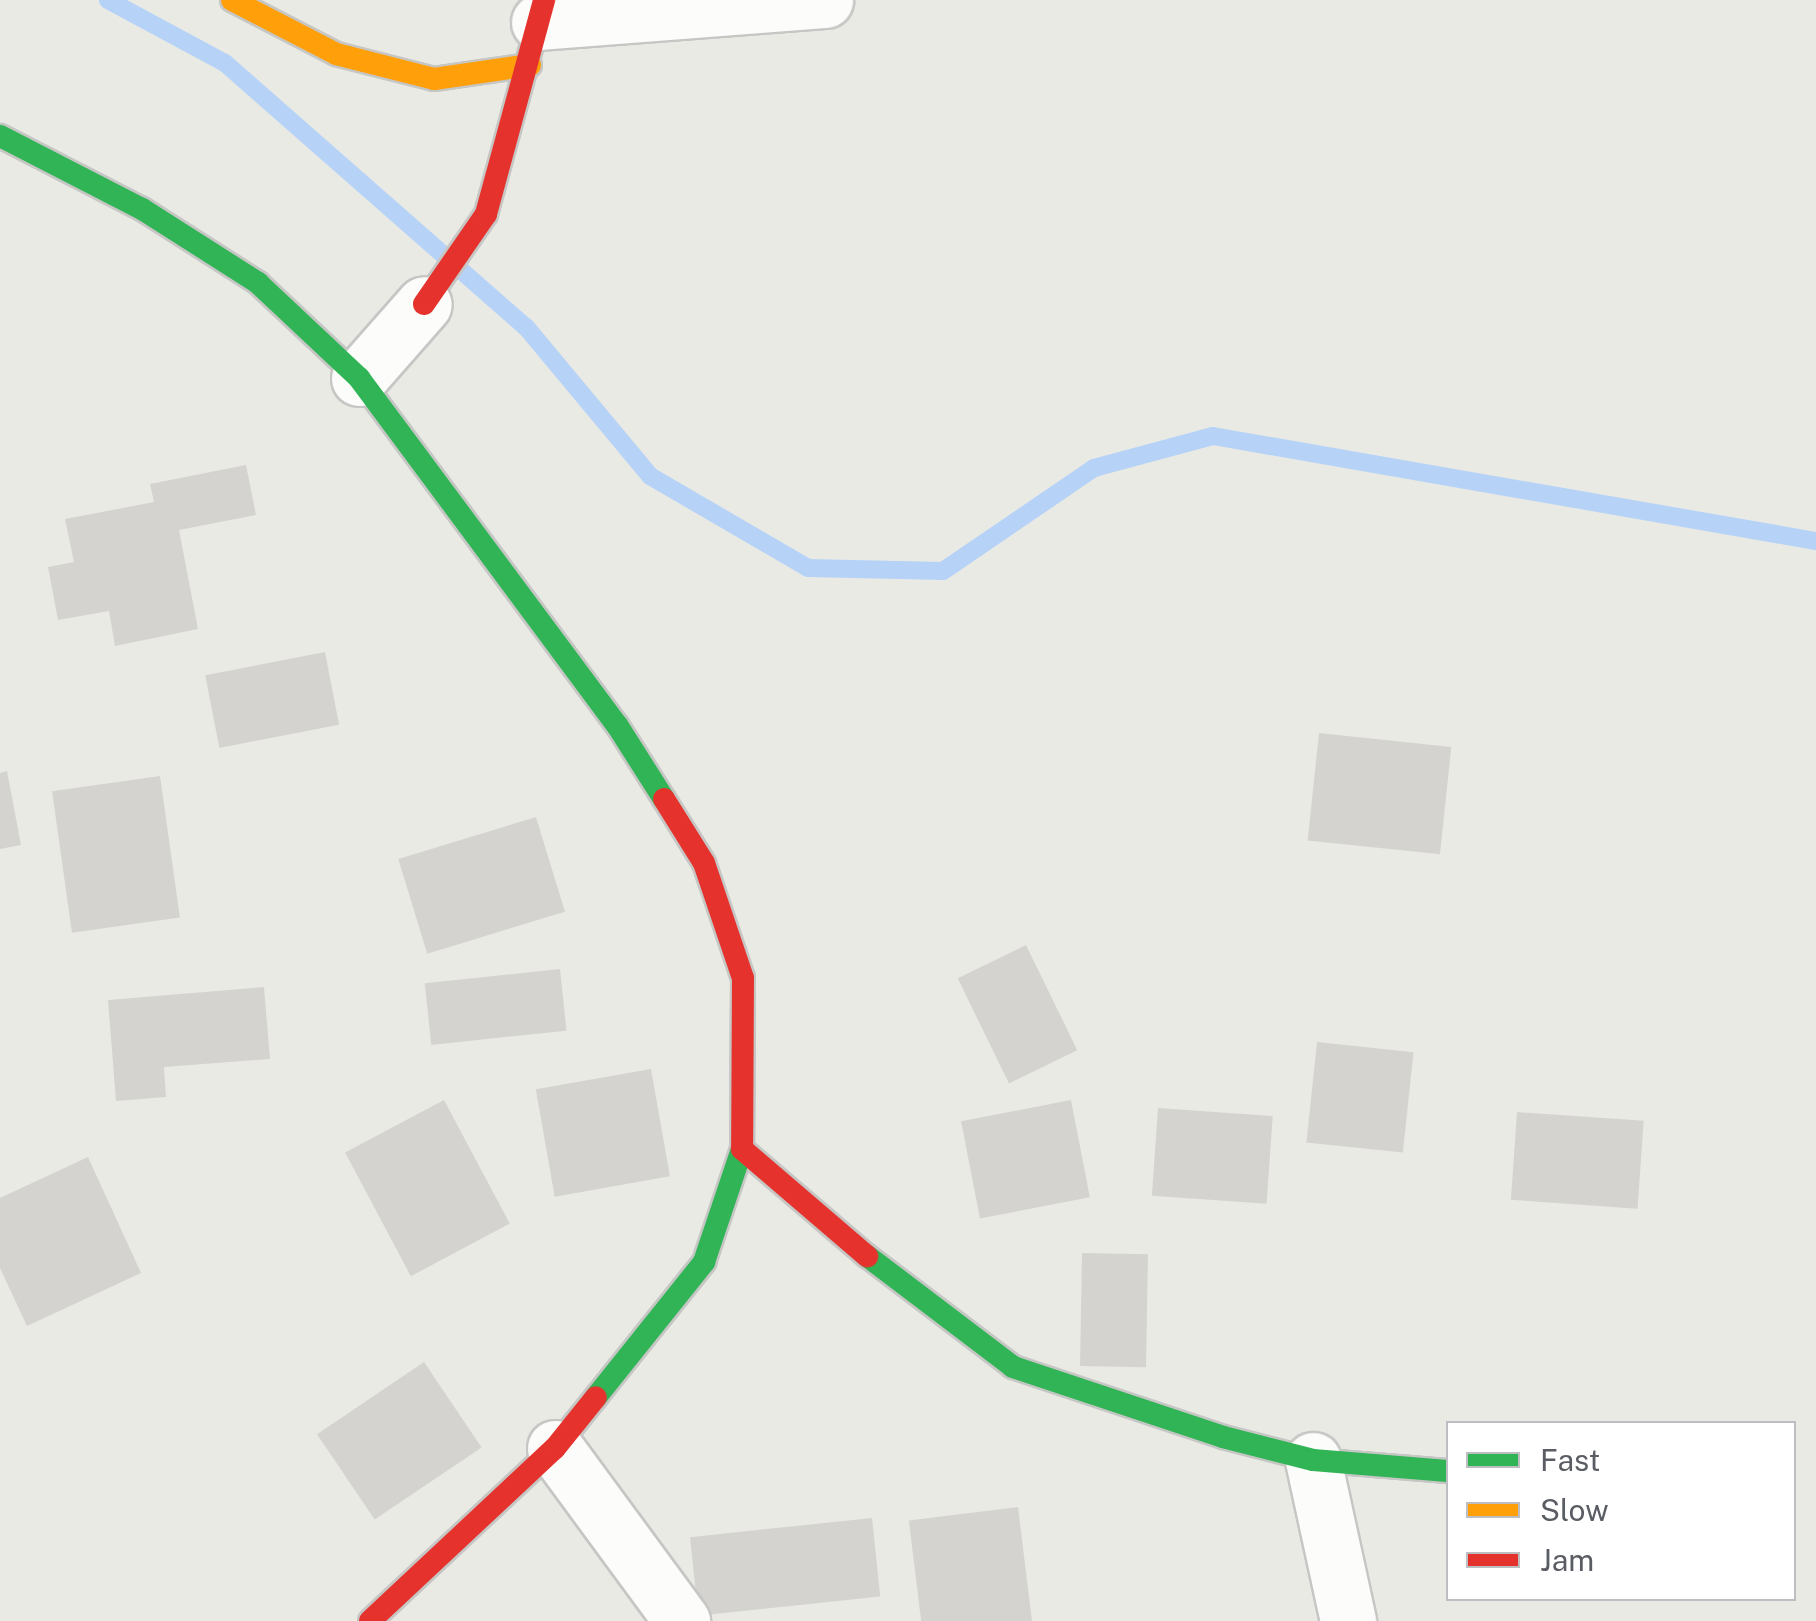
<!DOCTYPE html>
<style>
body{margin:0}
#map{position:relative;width:1816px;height:1621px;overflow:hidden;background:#eaeae5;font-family:"Public Sans",sans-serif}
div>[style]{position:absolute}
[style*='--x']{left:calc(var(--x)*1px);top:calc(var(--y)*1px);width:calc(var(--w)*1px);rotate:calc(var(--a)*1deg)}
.stream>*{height:18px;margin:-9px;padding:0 9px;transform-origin:9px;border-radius:9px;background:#b6d3f7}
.building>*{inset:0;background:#d4d3d0;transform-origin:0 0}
.roads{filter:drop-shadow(2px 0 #c6c7c5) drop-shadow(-2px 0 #c6c7c5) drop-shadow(0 2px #c6c7c5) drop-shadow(0 -2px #c6c7c5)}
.street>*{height:55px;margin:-27.5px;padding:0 27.5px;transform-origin:27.5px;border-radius:27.5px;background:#fcfcfb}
.fast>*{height:22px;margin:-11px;padding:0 11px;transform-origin:11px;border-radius:11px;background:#30b455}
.slow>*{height:22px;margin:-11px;padding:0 11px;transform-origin:11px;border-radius:11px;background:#ff9f0a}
.jam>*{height:22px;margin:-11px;padding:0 11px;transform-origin:11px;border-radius:11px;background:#e5322d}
span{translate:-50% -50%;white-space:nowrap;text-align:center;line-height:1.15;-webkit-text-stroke:8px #fff;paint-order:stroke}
.legend{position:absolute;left:1446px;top:1421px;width:350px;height:180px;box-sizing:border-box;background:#fff;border:2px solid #bdbec1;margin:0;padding:12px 18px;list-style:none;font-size:30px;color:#5a5d63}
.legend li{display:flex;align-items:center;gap:20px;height:50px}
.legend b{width:50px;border:2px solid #bdbec1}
</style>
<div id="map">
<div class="stream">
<div style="--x:108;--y:0;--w:133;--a:28.3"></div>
<div style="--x:225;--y:63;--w:400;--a:41.3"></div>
<div style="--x:526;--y:327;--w:194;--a:50.2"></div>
<div style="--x:650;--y:476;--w:183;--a:30.2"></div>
<div style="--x:808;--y:568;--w:135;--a:1.3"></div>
<div style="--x:943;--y:571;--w:183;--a:-34.3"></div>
<div style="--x:1094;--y:468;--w:123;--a:-15.1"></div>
<div style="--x:1213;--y:436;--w:612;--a:9.88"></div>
</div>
<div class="building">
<div style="clip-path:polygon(246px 465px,256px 515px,179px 530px,198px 629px,115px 646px,109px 611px,58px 620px,48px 567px,74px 562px,65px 519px,154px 502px,150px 484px)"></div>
<div style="left:325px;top:652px;width:74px;height:122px;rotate:79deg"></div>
<div style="left:1319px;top:733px;width:133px;height:108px;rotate:6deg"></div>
<div style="clip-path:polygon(7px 771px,21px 845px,0 849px,0 773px)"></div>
<div style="left:160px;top:776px;width:143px;height:109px;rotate:82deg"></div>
<div style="left:536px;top:817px;width:99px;height:144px;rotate:73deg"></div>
<div style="left:1026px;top:945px;width:117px;height:76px;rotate:64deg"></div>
<div style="left:560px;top:969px;width:62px;height:136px;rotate:84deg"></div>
<div style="clip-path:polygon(264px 987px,270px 1059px,164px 1067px,166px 1097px,116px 1101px,108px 1000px)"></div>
<div style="left:1317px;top:1042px;width:97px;height:101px;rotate:6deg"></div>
<div style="left:651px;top:1069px;width:109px;height:117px;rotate:80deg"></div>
<div style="left:444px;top:1100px;width:140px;height:112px;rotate:62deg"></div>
<div style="left:1071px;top:1100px;width:99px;height:112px;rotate:79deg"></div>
<div style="left:1158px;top:1108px;width:115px;height:88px;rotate:4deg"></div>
<div style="left:1517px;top:1112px;width:127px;height:88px;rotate:4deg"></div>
<div style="clip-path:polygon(88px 1157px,141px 1273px,27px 1326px,0 1268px,0 1198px)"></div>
<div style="left:1082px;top:1253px;width:66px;height:113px;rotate:1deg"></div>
<div style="left:424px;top:1362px;width:103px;height:129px;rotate:56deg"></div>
<div style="left:1018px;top:1507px;width:115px;height:110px;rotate:83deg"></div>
<div style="left:872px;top:1518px;width:79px;height:183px;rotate:84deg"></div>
</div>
<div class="roads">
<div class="street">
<div style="--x:539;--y:22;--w:287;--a:-4.4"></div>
<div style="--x:359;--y:378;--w:98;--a:-48.7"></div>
<div style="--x:555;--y:1448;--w:215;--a:53.7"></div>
<div style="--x:1313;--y:1460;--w:165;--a:77.7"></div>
</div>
<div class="fast">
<div style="--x:0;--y:136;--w:160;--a:27.2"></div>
<div style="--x:142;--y:209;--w:138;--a:32.5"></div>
<div style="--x:258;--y:283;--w:139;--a:43.2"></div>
<div style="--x:359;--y:378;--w:432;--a:53.4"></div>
<div style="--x:617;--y:725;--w:88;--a:57.6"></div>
<div style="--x:867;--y:1256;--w:183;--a:37.2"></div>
<div style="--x:1013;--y:1367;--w:221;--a:18.4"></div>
<div style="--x:1223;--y:1437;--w:93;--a:14.3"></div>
<div style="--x:1313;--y:1460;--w:135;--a:4.7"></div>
<div style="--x:596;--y:1397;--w:173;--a:-51.3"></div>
<div style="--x:704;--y:1262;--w:119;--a:-71.4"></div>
</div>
<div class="slow">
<div style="--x:232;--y:0;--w:117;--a:27.4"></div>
<div style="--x:336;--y:54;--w:101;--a:14.3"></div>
<div style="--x:434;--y:79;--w:97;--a:-8.3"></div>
</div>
<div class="jam">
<div style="--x:424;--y:304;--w:109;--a:-55.4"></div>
<div style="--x:486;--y:214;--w:222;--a:-74.8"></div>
<div style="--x:664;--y:799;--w:75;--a:58"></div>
<div style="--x:704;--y:863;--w:121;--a:71.3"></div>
<div style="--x:743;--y:978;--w:171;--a:90.3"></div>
<div style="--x:742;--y:1149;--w:165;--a:40.6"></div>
<div style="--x:370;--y:1621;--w:253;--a:-43.1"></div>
<div style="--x:555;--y:1448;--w:65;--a:-51.2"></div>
</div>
</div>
<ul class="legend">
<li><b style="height:12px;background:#30b455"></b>Fast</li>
<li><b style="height:12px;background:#ff9f0a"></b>Slow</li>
<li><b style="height:12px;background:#e5322d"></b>Jam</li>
</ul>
</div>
